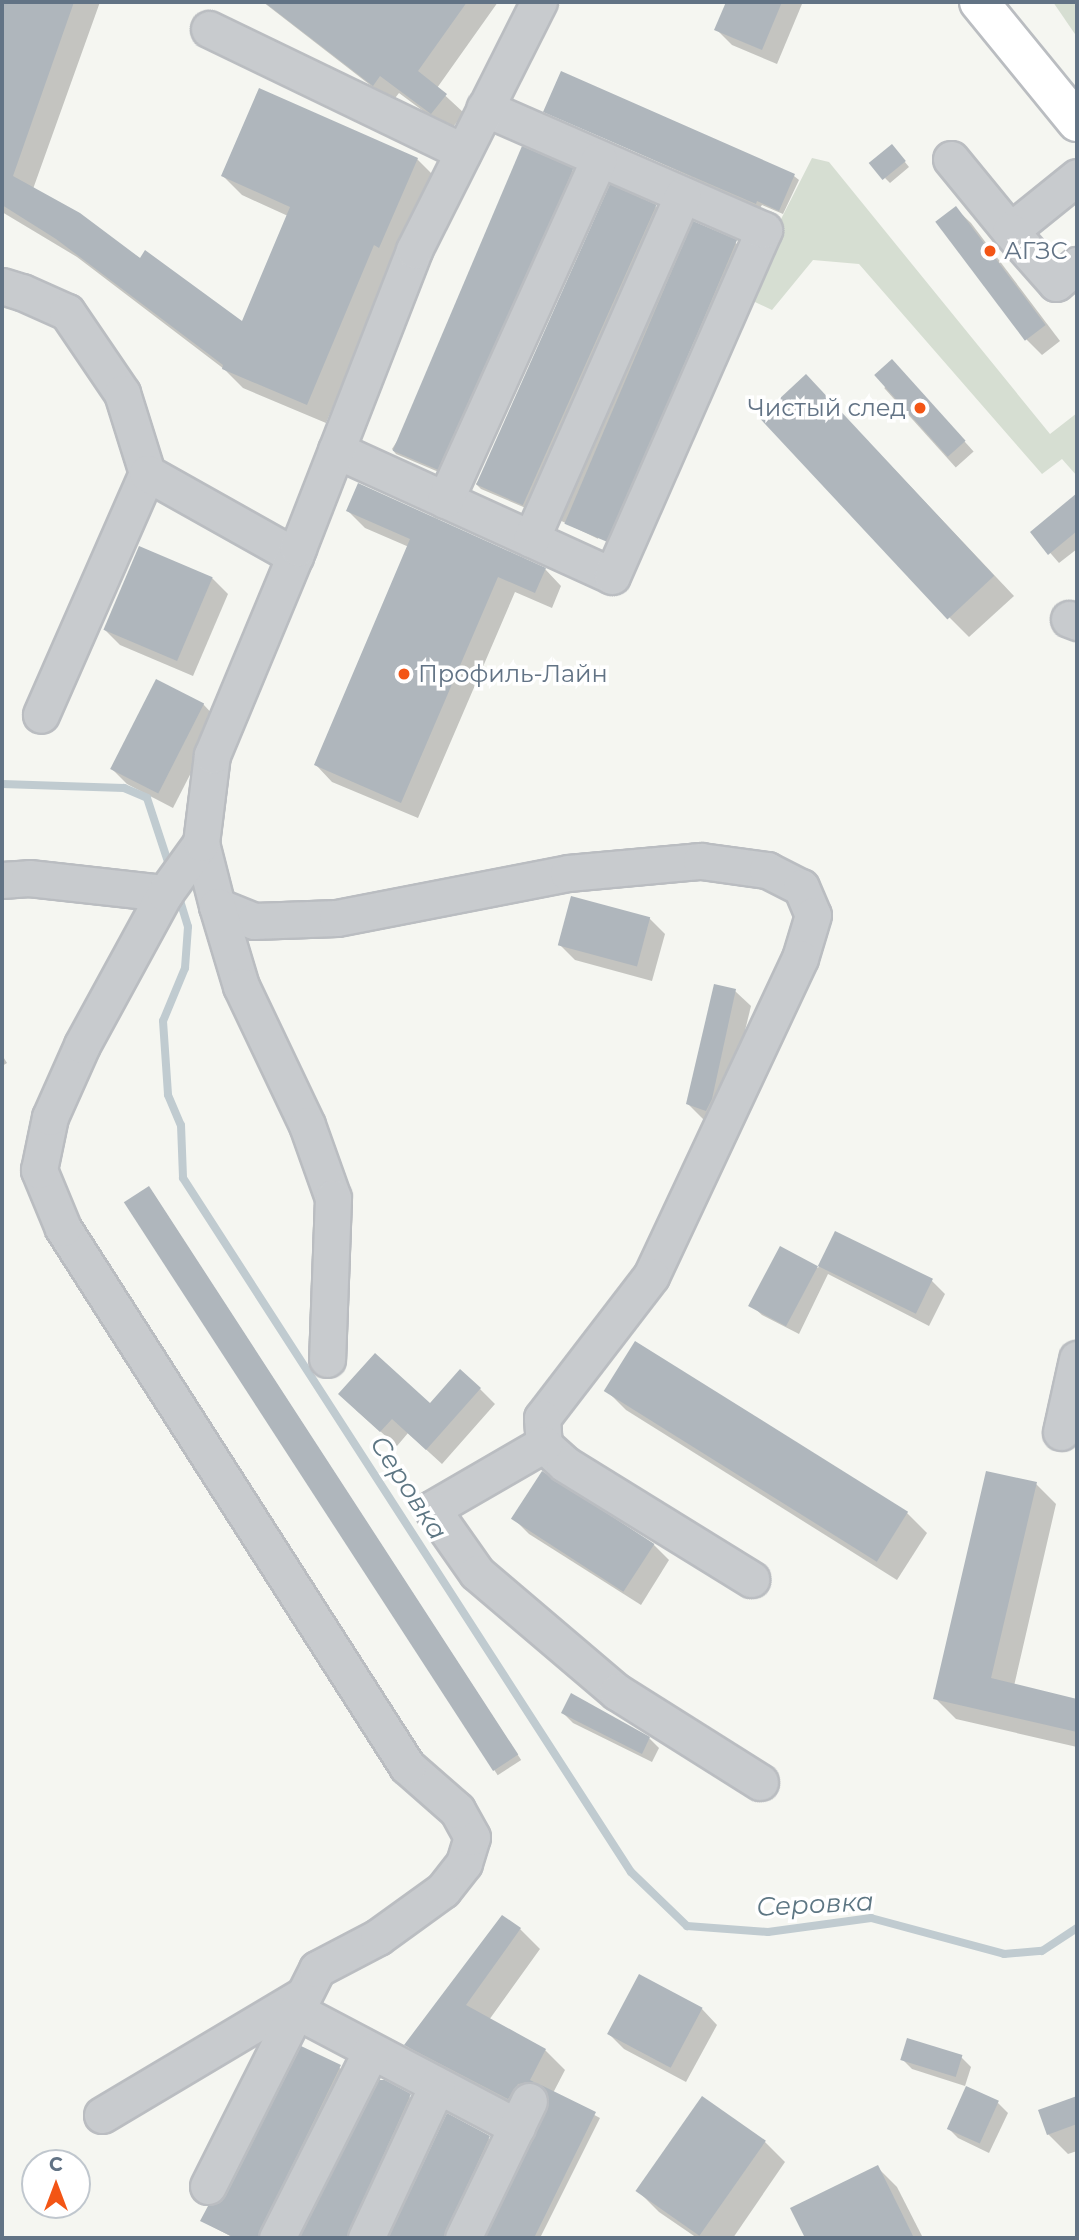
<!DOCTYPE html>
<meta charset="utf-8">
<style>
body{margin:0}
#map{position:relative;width:1079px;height:2240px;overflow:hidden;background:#f5f6f1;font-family:Montserrat,sans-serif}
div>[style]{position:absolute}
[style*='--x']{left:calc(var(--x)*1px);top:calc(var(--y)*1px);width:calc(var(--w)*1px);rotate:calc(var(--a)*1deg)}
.green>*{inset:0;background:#d6ded2}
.shadow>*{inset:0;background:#0003;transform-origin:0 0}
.stream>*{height:8px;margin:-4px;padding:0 4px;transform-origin:4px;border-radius:4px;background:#c0cbd0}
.building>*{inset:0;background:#afb6bc;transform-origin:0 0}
.roads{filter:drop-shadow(2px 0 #babdc1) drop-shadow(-2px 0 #babdc1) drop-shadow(0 2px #babdc1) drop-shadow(0 -2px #babdc1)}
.minor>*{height:35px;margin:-17.5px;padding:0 17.5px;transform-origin:17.5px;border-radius:17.5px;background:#c8cbce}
.major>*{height:38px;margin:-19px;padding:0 19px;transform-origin:19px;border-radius:19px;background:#fff}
.dots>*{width:19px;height:19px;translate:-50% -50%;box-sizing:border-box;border:4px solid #fff;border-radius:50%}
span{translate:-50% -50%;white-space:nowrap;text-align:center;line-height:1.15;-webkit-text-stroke:7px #fff;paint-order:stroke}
.poi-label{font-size:24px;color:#627385}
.left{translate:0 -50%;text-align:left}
.right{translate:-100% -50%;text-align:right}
.water-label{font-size:26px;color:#5d7683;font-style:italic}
.frame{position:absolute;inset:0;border:4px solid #627385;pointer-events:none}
.north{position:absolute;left:21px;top:2149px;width:70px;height:70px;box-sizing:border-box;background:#fff;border:2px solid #c0c7ce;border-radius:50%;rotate:0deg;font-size:19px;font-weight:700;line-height:28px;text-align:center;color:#627385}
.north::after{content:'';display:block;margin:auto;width:24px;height:32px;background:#f35515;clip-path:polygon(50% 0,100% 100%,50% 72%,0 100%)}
</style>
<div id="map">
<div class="green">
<div style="clip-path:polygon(1053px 2px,1077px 2px,1077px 37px)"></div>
<div style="clip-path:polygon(812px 158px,829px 162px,1050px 434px,1077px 413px,1077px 476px,1062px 459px,1042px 474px,859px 264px,813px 260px,772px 310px,742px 296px)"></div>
</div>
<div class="shadow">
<div style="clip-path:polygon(2px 2px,100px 2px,33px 189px,242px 324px,288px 216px,242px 195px,223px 176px,417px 159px,436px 178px,394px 263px,326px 423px,243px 388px,224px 369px,77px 257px,2px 212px)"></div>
<div style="clip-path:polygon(263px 2px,498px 2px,437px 88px,464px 113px,450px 131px,399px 93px,392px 102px)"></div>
<div style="clip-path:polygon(728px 2px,802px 4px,777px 64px,732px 45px,716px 29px)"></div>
<div style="clip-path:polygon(545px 111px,794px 176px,799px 180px,783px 214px,762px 205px,760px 208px)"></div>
<div style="clip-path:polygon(896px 151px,909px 167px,890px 183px,885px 178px)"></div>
<div style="clip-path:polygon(572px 170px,576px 174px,441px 473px,396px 454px,392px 449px)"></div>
<div style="clip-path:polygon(656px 206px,660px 211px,528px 509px,481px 489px,476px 484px)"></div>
<div style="clip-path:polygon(955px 208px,971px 223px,1060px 341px,1042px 355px,1027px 340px,937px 221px)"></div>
<div style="left:694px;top:223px;width:52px;height:326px;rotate:26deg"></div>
<div style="left:902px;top:372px;width:107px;height:24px;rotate:48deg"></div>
<div style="clip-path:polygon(826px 397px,1014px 596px,969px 637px,949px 617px)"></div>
<div style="clip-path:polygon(1077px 495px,1077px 549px,1059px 563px,1032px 532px)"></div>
<div style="clip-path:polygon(348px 511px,545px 569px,561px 586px,552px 608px,515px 592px,418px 818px,332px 782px,316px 765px,409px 547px,365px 528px)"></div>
<div style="clip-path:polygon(212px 578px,228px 594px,193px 676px,120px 645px,105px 630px)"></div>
<div style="clip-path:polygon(203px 704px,218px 720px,173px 808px,127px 784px,112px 769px)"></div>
<div style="clip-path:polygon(649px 918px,665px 934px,652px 981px,575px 960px,560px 945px)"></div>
<div style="clip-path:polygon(735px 991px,751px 1006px,722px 1125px,703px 1119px,688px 1104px)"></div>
<div style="clip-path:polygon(2px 1055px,7px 1063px,2px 1066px)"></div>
<div style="left:153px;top:1193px;width:676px;height:28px;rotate:57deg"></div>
<div style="clip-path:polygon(836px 1233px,932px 1281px,945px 1294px,929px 1326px,828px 1274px,799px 1334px,762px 1315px,751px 1305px,781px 1249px,818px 1268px)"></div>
<div style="clip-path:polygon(480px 1389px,495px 1404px,442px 1464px,408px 1433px,397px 1446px,356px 1410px,430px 1405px)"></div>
<div style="clip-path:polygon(606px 1390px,907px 1513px,927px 1533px,897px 1580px,626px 1410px)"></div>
<div style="clip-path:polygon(543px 1473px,654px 1545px,669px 1560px,641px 1605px,529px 1534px,514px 1519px)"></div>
<div style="clip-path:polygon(1036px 1484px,1056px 1504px,1014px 1686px,1077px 1700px,1077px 1747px,956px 1719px,935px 1698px)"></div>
<div style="clip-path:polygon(572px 1695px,649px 1738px,659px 1748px,652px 1762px,573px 1723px,563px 1713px)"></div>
<div style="clip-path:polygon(520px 1929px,540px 1949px,489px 2020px,545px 2050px,565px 2070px,553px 2093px,600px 2118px,540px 2238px,485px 2238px,550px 2102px,539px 2104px,528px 2118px,426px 2065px,406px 2045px)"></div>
<div style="clip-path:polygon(702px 2009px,717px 2025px,686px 2082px,624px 2049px,609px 2034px)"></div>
<div style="clip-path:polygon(302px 2048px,345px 2071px,263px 2238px,234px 2238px,202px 2221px,227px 2196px)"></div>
<div style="clip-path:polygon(961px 2057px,971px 2067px,965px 2086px,912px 2069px,902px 2059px)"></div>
<div style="clip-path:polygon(380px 2082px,415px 2100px,352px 2238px,301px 2238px)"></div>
<div style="clip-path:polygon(1077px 2098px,1077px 2151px,1068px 2154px,1048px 2134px,1040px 2111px)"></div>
<div style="clip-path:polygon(703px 2099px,765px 2142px,785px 2162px,733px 2238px,697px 2238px,659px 2212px,639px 2192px)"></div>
<div style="clip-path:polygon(998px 2103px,1008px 2113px,989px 2153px,958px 2138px,948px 2128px)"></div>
<div style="clip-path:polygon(448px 2115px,494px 2142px,450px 2238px,388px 2238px)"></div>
<div style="clip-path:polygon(877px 2167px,897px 2187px,923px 2238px,807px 2238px,792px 2209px)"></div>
</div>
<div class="stream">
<div style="--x:2;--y:784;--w:122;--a:1.9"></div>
<div style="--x:124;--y:788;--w:25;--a:23"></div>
<div style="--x:147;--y:798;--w:74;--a:71.8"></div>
<div style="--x:178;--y:894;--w:34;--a:73"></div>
<div style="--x:188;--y:927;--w:41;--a:94.2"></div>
<div style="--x:185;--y:968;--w:57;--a:112.5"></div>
<div style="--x:163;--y:1021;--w:74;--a:86.1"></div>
<div style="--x:168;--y:1095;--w:33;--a:67"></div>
<div style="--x:181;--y:1125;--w:53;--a:87.8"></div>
<div style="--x:183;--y:1178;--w:826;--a:57.16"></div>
<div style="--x:631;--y:1872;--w:78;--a:44"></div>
<div style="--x:687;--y:1926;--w:81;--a:4.2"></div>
<div style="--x:768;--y:1932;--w:104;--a:-7.7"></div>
<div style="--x:871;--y:1918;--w:138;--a:15.1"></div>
<div style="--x:1004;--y:1954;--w:38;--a:-5"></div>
<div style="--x:1042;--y:1951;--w:42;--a:-33.3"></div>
</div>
<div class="building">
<div style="clip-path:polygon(2px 2px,74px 2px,13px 176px,80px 213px,140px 258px,145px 250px,242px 321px,290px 207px,221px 176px,259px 88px,418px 158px,379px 248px,374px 245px,307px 405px,222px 369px,223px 365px,56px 239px,2px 205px)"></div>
<div style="clip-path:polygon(264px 2px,467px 2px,418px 71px,447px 94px,431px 114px,380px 76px,373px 86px)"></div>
<div style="clip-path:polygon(726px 2px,782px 2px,762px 50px,714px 30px)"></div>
<div style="clip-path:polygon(561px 71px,795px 174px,779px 211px,757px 201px,756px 204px,543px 112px)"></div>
<div style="left:892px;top:144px;width:22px;height:30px;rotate:51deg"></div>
<div style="left:522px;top:146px;width:56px;height:331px;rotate:23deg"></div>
<div style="left:610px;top:184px;width:51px;height:329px;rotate:24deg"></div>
<div style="left:956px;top:206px;width:149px;height:26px;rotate:53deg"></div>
<div style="left:693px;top:221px;width:48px;height:329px;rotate:23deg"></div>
<div style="left:892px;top:359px;width:110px;height:24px;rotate:48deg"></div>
<div style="left:806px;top:374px;width:276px;height:64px;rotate:47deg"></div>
<div style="clip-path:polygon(358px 483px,546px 568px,535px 593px,498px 577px,401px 803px,314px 765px,410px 539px,346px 511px)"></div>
<div style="clip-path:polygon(1077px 493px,1077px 531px,1048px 555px,1030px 532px)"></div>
<div style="left:139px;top:546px;width:80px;height:91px;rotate:23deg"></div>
<div style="left:156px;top:679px;width:54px;height:101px;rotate:27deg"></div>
<div style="left:571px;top:896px;width:82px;height:51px;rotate:15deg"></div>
<div style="clip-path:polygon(714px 984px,736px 989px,712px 1099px,706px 1111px,686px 1104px)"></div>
<div style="left:149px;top:1186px;width:678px;height:30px;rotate:57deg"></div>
<div style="left:835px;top:1231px;width:109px;height:39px;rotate:26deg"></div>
<div style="left:780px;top:1246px;width:43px;height:68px;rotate:28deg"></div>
<div style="left:635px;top:1341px;width:322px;height:59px;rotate:32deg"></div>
<div style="clip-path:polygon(375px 1353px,430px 1403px,460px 1369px,481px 1388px,426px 1450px,392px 1419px,380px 1432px,338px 1394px)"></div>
<div style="left:542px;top:1471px;width:134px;height:57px;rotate:33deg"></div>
<div style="clip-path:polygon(986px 1471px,1037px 1482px,991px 1678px,1077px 1699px,1077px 1732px,933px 1699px)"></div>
<div style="clip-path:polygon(571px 1693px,650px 1737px,642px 1754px,561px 1713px)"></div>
<div style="clip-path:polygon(502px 1915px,521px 1928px,466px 2005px,546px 2049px,530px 2080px,534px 2082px,518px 2084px,508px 2099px,404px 2045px)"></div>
<div style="left:639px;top:1974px;width:72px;height:68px;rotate:28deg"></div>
<div style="left:907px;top:2038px;width:58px;height:23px;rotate:17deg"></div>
<div style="clip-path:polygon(301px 2046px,341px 2065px,257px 2238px,235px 2238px,200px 2221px,208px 2206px,218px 2203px,226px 2195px)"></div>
<div style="clip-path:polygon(379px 2080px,385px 2080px,411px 2094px,346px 2238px,299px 2238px)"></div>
<div style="clip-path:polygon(541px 2085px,596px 2112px,534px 2238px,485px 2238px,547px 2110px,549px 2099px)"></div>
<div style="left:966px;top:2086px;width:36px;height:47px;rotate:24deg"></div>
<div style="left:702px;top:2096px;width:78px;height:116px;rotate:35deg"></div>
<div style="clip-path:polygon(1077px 2096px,1077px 2124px,1047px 2135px,1038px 2110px)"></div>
<div style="clip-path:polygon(447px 2113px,490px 2136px,443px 2238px,388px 2238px)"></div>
<div style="clip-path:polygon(878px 2165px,914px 2238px,805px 2238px,790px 2208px)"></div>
</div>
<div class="roads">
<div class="minor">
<div style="--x:209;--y:29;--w:282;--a:25.8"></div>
<div style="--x:951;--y:159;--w:93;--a:50.7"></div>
<div style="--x:1077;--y:177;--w:86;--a:141.1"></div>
<div style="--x:1010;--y:231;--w:69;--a:48.5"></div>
<div style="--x:1056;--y:283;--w:28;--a:-41"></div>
<div style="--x:2;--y:286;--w:21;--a:17"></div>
<div style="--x:22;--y:292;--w:49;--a:24"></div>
<div style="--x:67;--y:312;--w:98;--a:55.8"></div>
<div style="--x:122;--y:393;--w:84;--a:72.6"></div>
<div style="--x:147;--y:473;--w:264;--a:113.7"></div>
<div style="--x:336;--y:450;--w:303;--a:24.5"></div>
<div style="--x:612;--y:576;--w:378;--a:-66.3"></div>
<div style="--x:764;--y:230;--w:305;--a:-156.4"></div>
<div style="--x:147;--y:473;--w:170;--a:29.3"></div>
<div style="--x:445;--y:500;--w:374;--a:-65.7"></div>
<div style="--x:531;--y:539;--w:376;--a:-66.2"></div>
<div style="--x:1069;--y:619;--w:9;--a:21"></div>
<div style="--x:201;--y:843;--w:65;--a:75.7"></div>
<div style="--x:217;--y:906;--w:40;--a:22"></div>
<div style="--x:254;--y:921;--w:83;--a:-2.1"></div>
<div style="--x:337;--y:918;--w:235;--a:-11"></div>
<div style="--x:568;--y:873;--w:134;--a:-5.2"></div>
<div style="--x:701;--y:861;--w:67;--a:7.8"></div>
<div style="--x:767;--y:870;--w:38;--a:27"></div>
<div style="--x:801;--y:887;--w:30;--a:67"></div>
<div style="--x:813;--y:915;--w:45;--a:106.8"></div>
<div style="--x:800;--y:958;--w:351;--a:115.1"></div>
<div style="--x:651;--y:1276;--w:179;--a:127.5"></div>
<div style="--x:542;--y:1418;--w:27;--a:86"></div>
<div style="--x:544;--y:1445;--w:28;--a:42"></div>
<div style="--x:565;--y:1464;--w:219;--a:31.7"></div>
<div style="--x:2;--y:880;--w:27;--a:-4"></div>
<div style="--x:29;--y:878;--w:137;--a:6.3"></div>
<div style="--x:217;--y:906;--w:84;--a:73.3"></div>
<div style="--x:241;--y:986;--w:154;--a:64.6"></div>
<div style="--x:307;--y:1125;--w:77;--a:70.4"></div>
<div style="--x:333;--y:1198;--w:161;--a:92.1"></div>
<div style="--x:1061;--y:1432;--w:75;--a:-77.6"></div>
<div style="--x:544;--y:1444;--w:129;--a:149.9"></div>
<div style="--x:432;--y:1509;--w:78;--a:54.9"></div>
<div style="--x:477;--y:1573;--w:184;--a:40.4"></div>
<div style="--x:617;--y:1692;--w:169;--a:32.2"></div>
<div style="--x:295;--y:2010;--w:251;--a:27.8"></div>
<div style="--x:102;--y:2115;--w:234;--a:-30.8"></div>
<div style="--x:208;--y:2186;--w:243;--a:-63.3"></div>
<div style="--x:317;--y:1969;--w:69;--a:-27.7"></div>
<div style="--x:378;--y:1937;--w:80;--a:-35.9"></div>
<div style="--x:443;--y:1890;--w:34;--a:-52"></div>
<div style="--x:464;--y:1863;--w:27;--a:-73"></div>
<div style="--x:472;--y:1837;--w:31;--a:-119"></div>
<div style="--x:457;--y:1810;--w:67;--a:-138.7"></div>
<div style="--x:407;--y:1766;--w:639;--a:-122.6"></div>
<div style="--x:63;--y:1228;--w:63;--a:-112.5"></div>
<div style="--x:39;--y:1170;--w:54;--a:-78.3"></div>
<div style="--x:50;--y:1117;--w:79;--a:-66"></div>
<div style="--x:82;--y:1045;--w:173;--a:-61.4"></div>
<div style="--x:165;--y:893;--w:62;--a:-54.2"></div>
<div style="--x:201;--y:843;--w:89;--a:-82.9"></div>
<div style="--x:212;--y:755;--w:224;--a:-67.4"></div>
<div style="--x:298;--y:548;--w:320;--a:-68.7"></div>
<div style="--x:414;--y:250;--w:278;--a:-63.3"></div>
<div style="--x:277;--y:2238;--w:209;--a:-63.3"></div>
<div style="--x:366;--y:2238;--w:168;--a:-65"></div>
<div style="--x:463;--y:2238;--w:152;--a:-64.3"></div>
</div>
<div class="major">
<div style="--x:979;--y:2;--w:155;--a:50.8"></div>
</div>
</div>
<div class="dots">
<div style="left:990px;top:251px;background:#f35515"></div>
<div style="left:920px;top:408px;background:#f35515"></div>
<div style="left:404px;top:674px;background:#f35515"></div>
</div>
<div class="poi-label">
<span class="left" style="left:1004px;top:251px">АГЗС</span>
<span class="right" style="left:906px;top:408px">Чистый след</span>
<span class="left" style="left:418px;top:674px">Профиль-Лайн</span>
</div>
<div class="water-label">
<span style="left:408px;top:1488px;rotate:57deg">Серовка</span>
<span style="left:815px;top:1905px;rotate:-3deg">Серовка</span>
</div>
<div class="frame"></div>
<div class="north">С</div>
</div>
